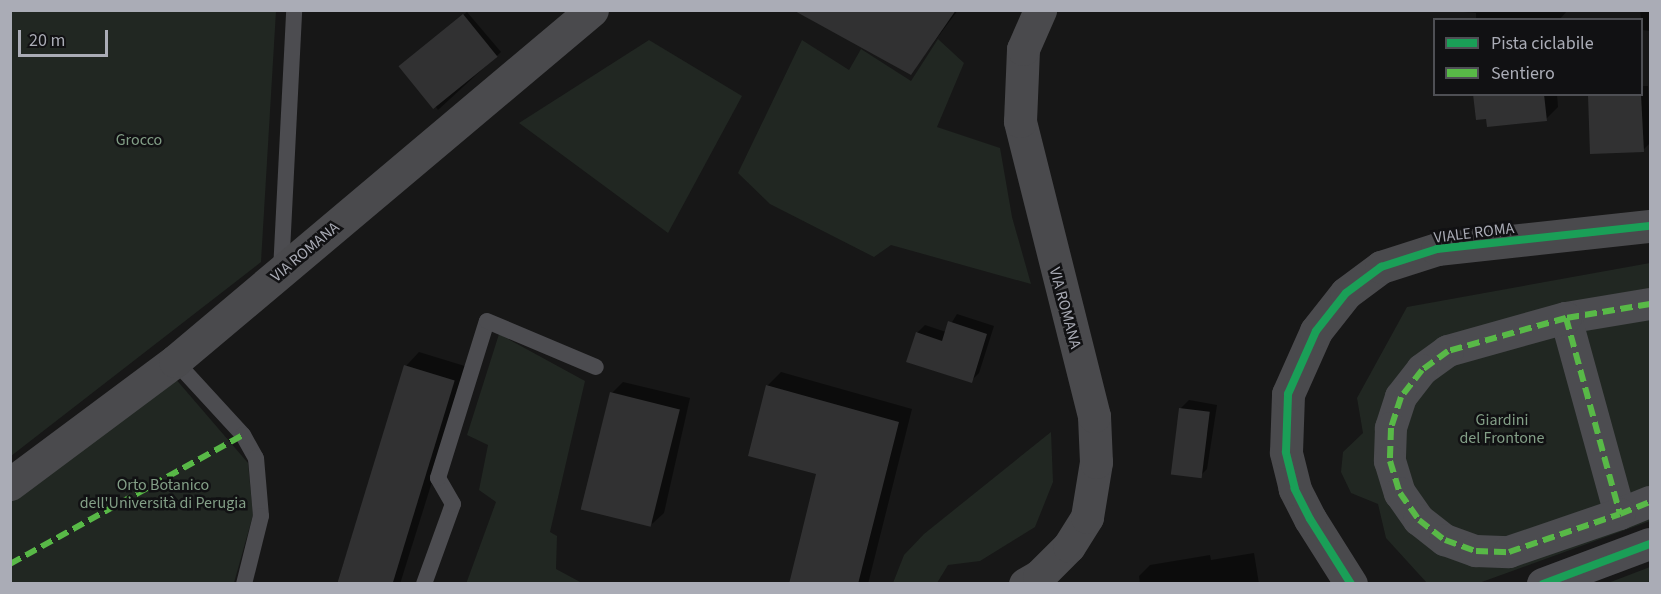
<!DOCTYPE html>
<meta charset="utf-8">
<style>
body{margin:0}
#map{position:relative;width:1661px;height:594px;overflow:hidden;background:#171717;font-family:"Source Sans 3",sans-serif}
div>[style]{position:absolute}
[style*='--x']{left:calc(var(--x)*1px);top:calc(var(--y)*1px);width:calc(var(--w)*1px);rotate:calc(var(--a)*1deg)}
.green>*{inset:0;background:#212722}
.shadow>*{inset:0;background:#0007}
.building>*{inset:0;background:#313132;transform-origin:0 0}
.lane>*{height:16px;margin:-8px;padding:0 8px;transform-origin:8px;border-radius:8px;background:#4c4c50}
.street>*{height:32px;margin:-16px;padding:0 16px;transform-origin:16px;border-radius:16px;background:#4c4c50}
.secondary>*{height:33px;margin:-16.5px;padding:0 16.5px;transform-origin:16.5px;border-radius:16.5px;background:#4a4a4d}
.quiet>*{height:6px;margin-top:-3px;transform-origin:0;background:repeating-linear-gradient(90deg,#58b947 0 12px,transparent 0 18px)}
.cycleway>*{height:8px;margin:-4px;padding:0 4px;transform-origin:4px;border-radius:4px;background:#1a9f57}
span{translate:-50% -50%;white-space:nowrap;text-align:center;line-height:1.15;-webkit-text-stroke:5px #111113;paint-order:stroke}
.park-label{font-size:16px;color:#839f87}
.street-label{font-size:16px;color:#aaacb6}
.frame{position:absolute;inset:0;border:12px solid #aaacb6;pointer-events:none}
.legend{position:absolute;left:1433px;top:18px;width:210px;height:78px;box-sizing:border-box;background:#111113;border:2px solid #4e4f54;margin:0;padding:8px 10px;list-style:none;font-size:18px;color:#aaacb6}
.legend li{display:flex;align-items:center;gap:12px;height:30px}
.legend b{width:30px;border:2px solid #4e4f54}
.scale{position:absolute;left:18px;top:30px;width:90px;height:27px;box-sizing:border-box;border:3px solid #aaacb6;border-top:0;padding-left:8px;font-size:18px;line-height:21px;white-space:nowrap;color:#aaacb6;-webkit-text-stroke:4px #111113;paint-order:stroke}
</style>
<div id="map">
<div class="green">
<div style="clip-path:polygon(11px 10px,276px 11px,261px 262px,11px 456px)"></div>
<div style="clip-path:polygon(938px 39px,964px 63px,937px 127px,1000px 148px,1012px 217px,1031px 284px,891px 245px,874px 257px,770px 204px,738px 173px,802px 40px,849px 70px,861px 49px,911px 81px)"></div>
<div style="clip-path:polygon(649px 40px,742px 96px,668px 233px,519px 123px)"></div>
<div style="clip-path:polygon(1650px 263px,1650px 521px,1479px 583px,1427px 583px,1386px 538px,1378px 504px,1351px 493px,1341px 472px,1343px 452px,1363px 433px,1357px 398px,1407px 307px)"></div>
<div style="clip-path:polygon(499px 334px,585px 381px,550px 532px,557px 536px,556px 569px,582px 583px,466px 584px,496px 502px,479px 490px,488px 445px,467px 435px)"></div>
<div style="clip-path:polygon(174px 377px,248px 463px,253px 515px,234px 583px,11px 584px,11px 500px)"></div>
<div style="clip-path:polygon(1051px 432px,1053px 482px,1035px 527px,980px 561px,948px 565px,937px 583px,893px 583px,904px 555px,924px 534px)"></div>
<div style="clip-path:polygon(1650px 567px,1650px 583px,1608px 583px)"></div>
</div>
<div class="shadow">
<div style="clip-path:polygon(801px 10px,958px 10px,911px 73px)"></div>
<div style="clip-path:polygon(1440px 10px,1568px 10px,1559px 20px,1476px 20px,1476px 13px)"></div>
<div style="clip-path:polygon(1640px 10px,1650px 10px,1650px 31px,1642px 30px)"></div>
<div style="clip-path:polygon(467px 12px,501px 52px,438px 110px,405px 63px)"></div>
<div style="clip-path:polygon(1642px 86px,1648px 86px,1650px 134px,1650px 143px,1643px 150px,1589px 96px,1642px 94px)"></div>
<div style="clip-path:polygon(1474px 94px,1557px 94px,1558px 107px,1546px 119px,1487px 117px)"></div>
<div style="clip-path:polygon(957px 314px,994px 326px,979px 373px,971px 381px,917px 333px,925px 325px,946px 332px)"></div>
<div style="clip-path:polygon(419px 352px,468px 367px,400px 584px,337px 584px,406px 366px)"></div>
<div style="clip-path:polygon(781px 372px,912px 409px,868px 584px,790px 584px,818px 473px,767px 386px)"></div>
<div style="clip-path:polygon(623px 382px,690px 398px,664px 513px,652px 524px,612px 393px)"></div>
<div style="clip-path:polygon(1189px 400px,1217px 405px,1207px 469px,1199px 477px,1181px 408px)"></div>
<div style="clip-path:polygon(1254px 553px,1259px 584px,1140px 584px,1139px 576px,1150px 565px,1210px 555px,1211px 560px)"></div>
</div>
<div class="building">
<div style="clip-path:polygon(793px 10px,956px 10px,911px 75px)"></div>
<div style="left:463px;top:14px;width:55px;height:83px;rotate:51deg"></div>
<div style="clip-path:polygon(1473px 94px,1544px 94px,1547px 121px,1487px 127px,1486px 119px,1476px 120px)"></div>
<div style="clip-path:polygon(1607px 94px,1641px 94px,1644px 152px,1590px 154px,1588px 95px)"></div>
<div style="clip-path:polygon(948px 321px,987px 334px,972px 383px,906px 362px,916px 332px,942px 341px)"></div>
<div style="left:404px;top:365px;width:53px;height:230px;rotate:17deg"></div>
<div style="clip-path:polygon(766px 385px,899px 422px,858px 584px,789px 584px,816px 474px,748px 456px)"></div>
<div style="left:610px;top:392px;width:72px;height:121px;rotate:14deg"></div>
<div style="left:1179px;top:408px;width:31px;height:67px;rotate:7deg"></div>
</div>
<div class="lane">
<div style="--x:281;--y:271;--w:261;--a:-87.1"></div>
<div style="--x:175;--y:361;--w:100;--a:47.4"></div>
<div style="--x:243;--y:435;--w:26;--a:61"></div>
<div style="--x:256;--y:458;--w:58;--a:85.1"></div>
<div style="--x:261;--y:516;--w:70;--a:104"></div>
<div style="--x:424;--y:584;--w:85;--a:-70.1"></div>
<div style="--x:453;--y:504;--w:30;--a:-120"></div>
<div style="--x:438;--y:478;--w:164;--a:-72.7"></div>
<div style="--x:487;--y:321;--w:118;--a:22.9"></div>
</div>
<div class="street">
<div style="--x:1650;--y:304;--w:85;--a:170.5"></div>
<div style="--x:1566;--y:318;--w:203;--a:74.6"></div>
<div style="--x:1620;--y:514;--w:32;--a:-22"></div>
<div style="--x:1566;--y:318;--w:123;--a:164.4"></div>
<div style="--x:1448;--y:351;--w:32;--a:144"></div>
<div style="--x:1422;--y:370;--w:34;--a:128"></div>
<div style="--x:1401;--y:397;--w:33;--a:108"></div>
<div style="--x:1391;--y:428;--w:33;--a:92"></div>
<div style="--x:1390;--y:461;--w:34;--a:73"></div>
<div style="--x:1400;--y:493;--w:33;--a:55"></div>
<div style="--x:1419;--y:520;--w:33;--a:38"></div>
<div style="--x:1445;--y:540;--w:33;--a:20"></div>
<div style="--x:1476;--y:551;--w:33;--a:2"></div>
<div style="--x:1509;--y:552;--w:117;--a:-18.9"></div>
<div style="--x:1543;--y:584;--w:114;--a:-20.5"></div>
</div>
<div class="secondary">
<div style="--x:10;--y:484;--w:206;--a:-36.7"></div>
<div style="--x:175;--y:361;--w:545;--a:-40.09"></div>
<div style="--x:1025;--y:584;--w:16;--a:-30"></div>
<div style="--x:1039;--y:576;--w:42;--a:-45"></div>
<div style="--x:1069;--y:546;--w:34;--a:-58"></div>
<div style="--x:1087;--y:517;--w:56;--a:-80.7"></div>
<div style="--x:1096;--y:462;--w:46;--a:-92.5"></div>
<div style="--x:1094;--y:416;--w:304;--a:-104.1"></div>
<div style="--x:1020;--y:121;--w:72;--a:-87.6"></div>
<div style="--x:1023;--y:49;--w:43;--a:-66.4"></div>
<div style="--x:1351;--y:584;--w:77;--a:-122.2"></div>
<div style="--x:1310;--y:519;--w:34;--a:-117"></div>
<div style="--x:1295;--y:489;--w:38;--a:-104"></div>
<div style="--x:1286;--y:452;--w:58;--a:-88"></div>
<div style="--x:1288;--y:394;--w:69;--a:-66"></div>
<div style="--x:1316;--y:331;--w:48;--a:-51.7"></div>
<div style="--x:1346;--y:293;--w:44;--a:-36.6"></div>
<div style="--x:1381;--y:267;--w:59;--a:-17.8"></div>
<div style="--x:1437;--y:249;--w:214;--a:-6.2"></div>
</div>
<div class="quiet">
<div style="--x:1650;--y:304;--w:85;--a:170.5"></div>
<div style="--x:1566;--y:318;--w:203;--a:74.6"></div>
<div style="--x:1620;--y:514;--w:32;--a:-22"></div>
<div style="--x:1566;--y:318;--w:123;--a:164.4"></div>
<div style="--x:1448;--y:351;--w:32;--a:144"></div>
<div style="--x:1422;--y:370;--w:34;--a:128"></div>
<div style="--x:1401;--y:397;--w:33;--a:108"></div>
<div style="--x:1391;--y:428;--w:33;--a:92"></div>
<div style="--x:1390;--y:461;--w:34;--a:73"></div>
<div style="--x:1400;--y:493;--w:33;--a:55"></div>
<div style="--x:1419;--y:520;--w:33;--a:38"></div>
<div style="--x:1445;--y:540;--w:33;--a:20"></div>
<div style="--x:1476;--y:551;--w:33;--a:2"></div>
<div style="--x:1509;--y:552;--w:117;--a:-18.9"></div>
<div style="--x:10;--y:564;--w:266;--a:-29"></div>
</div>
<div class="cycleway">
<div style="--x:1351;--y:584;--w:77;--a:-122.2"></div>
<div style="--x:1310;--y:519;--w:34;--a:-117"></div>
<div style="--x:1295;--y:489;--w:38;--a:-104"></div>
<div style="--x:1286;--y:452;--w:58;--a:-88"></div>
<div style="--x:1288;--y:394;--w:69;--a:-66"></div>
<div style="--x:1316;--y:331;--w:48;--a:-51.7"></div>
<div style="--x:1346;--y:293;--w:44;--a:-36.6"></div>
<div style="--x:1381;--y:267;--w:59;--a:-17.8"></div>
<div style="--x:1437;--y:249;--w:214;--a:-6.2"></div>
<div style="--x:1543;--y:584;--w:114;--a:-20.5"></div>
</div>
<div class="park-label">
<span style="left:139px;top:140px">Grocco</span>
<span style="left:1502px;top:429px">Giardini<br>del Frontone</span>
<span style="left:163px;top:494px">Orto Botanico<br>dell'Università di Perugia</span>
</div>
<div class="street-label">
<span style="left:1474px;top:233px;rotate:-7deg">VIALE ROMA</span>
<span style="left:305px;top:252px;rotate:-40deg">VIA ROMANA</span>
<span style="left:1065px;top:308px;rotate:75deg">VIA ROMANA</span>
</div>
<div class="frame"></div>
<ul class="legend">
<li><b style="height:8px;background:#1a9f57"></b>Pista ciclabile</li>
<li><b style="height:8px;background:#58b947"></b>Sentiero</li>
</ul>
<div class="scale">20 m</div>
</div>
